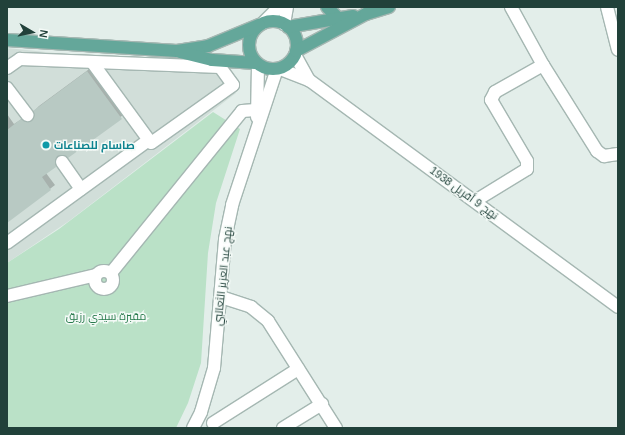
<!DOCTYPE html>
<meta charset="utf-8">
<style>
body{margin:0}
#map{position:relative;width:625px;height:435px;overflow:hidden;background:#e3eeea;font-family:Arial,Cairo,sans-serif}
div>[style]{position:absolute}
[style*='--x']{left:calc(var(--x)*1px);top:calc(var(--y)*1px);width:calc(var(--w)*1px);rotate:calc(var(--a)*1deg)}
.built>*{inset:0;background:#d1ded9}
.green>*{inset:0;background:#bae1c7}
.shadow>*{inset:0;background:#0003}
.building>*{inset:0;background:#b8c9c3}
.roads{filter:drop-shadow(1px 0 #a5b7b2) drop-shadow(-1px 0 #a5b7b2) drop-shadow(0 1px #a5b7b2) drop-shadow(0 -1px #a5b7b2)}
.minor>*{height:12px;margin:-6px;padding:0 6px;transform-origin:6px;border-radius:6px;background:#fff}
.minor>.ring{margin:-6px;padding:0;box-sizing:content-box;background:none;border:12px solid #fff;border-radius:50%}
.major>*{height:12px;margin:-6px;padding:0 6px;transform-origin:6px;border-radius:6px;background:#64a79a}
.major>.ring{margin:-6px;padding:0;box-sizing:content-box;background:none;border:12px solid #64a79a;border-radius:50%}
.dots>*{width:11px;height:11px;translate:-50% -50%;box-sizing:border-box;border:2px solid #f4faf7;border-radius:50%}
span{translate:-50% -50%;white-space:nowrap;text-align:center;line-height:1.15;-webkit-text-stroke:3px #f4faf7;paint-order:stroke}
.culture-label{font-size:11px;color:#0d838f;font-weight:700}
.left{translate:0 -50%;text-align:left}
.street-label{font-size:11px;color:#21413a}
.park-label{font-size:11px;color:#287b4d}
.frame{position:absolute;inset:0;border:8px solid #21413a;pointer-events:none}
.north{position:absolute;left:12px;top:12px;width:40px;height:40px;-webkit-text-stroke:3px #f4faf7;paint-order:stroke;rotate:99deg;font-size:11px;font-weight:700;line-height:16px;text-align:center;color:#21413a}
.north::after{content:'';display:block;margin:auto;width:14px;height:18px;background:#21413a;clip-path:polygon(50% 0,100% 100%,50% 72%,0 100%)}
</style>
<div id="map">
<div class="built">
<div style="clip-path:polygon(7px 48px,218px 70px,236px 93px,69px 221px,7px 263px)"></div>
</div>
<div class="green">
<div style="clip-path:polygon(213px 112px,240px 129px,216px 203px,208px 253px,201px 363px,188px 403px,176px 428px,7px 428px,7px 263px,59px 229px)"></div>
</div>
<div class="shadow">
<div style="clip-path:polygon(92px 67px,125px 114px,60px 154px,60px 162px,46px 173px,55px 185px,7px 222px,7px 114px,14px 124px,26px 116px,33px 119px,34px 111px,39px 106px)"></div>
</div>
<div class="building">
<div style="clip-path:polygon(87px 71px,122px 119px,68px 158px,62px 155px,57px 156px,55px 162px,56px 167px,42px 177px,51px 190px,7px 223px,7px 130px,21px 119px,31px 121px,34px 118px,33px 111px)"></div>
</div>
<div class="roads">
<div class="minor">
<div style="--x:511;--y:7;--w:66;--a:61.1"></div>
<div style="--x:543;--y:65;--w:102;--a:57.9"></div>
<div style="--x:597;--y:151;--w:9;--a:36"></div>
<div style="--x:604;--y:156;--w:14;--a:-8"></div>
<div style="--x:607;--y:7;--w:44;--a:75.7"></div>
<div style="--x:263;--y:23;--w:23;--a:-45"></div>
<div style="--x:284;--y:24;--w:17;--a:-80"></div>
<div style="--x:295;--y:55;--w:29;--a:61"></div>
<div style="--x:7;--y:68;--w:16;--a:-35"></div>
<div style="--x:20;--y:59;--w:200;--a:2.3"></div>
<div style="--x:220;--y:67;--w:22;--a:54"></div>
<div style="--x:233;--y:85;--w:100;--a:144.7"></div>
<div style="--x:151;--y:143;--w:100;--a:-126.1"></div>
<div style="--x:280;--y:69;--w:31;--a:21"></div>
<div style="--x:309;--y:80;--w:383;--a:36.3"></div>
<div style="--x:7;--y:88;--w:34;--a:53"></div>
<div style="--x:257;--y:117;--w:52;--a:-88.9"></div>
<div style="--x:62;--y:162;--w:33;--a:55"></div>
<div style="--x:475;--y:201;--w:61;--a:-31.6"></div>
<div style="--x:527;--y:169;--w:8;--a:-90"></div>
<div style="--x:527;--y:161;--w:71;--a:-120.5"></div>
<div style="--x:491;--y:100;--w:9;--a:-63"></div>
<div style="--x:495;--y:92;--w:55;--a:-29.4"></div>
<div style="--x:7;--y:243;--w:175;--a:-36"></div>
<div class="ring" style="left:95px;top:271px;width:6px;height:6px"></div>
<div style="--x:111;--y:273;--w:208;--a:-51"></div>
<div style="--x:242;--y:111;--w:14;--a:-4"></div>
<div style="--x:7;--y:296;--w:91;--a:-13.3"></div>
<div style="--x:221;--y:297;--w:32;--a:18"></div>
<div style="--x:251;--y:307;--w:22;--a:39"></div>
<div style="--x:268;--y:321;--w:127;--a:57.6"></div>
<div style="--x:213;--y:423;--w:101;--a:-32.4"></div>
<div style="--x:193;--y:428;--w:18;--a:-63"></div>
<div style="--x:201;--y:412;--w:46;--a:-73.5"></div>
<div style="--x:214;--y:368;--w:129;--a:-85.1"></div>
<div style="--x:225;--y:239;--w:35;--a:-78"></div>
<div style="--x:232;--y:205;--w:143;--a:-71.7"></div>
<div style="--x:283;--y:428;--w:46;--a:-31.6"></div>
</div>
<div class="major">
<div style="--x:327;--y:7;--w:17;--a:45"></div>
<div class="ring" style="left:249px;top:21px;width:36px;height:36px"></div>
<div style="--x:288;--y:27;--w:66;--a:-9.6"></div>
<div style="--x:7;--y:40;--w:170;--a:3.7"></div>
<div style="--x:177;--y:51;--w:31;--a:-9"></div>
<div style="--x:208;--y:46;--w:55;--a:-22.4"></div>
<div style="--x:296;--y:51;--w:79;--a:-27.9"></div>
<div style="--x:366;--y:14;--w:24;--a:-17"></div>
<div style="--x:180;--y:52;--w:33;--a:14"></div>
<div style="--x:212;--y:60;--w:43;--a:4"></div>
</div>
</div>
<div class="dots">
<div style="left:46px;top:145px;background:#0f9aa8"></div>
</div>
<div class="culture-label">
<span class="left" style="left:54px;top:145px">صاسام للصناعات</span>
</div>
<div class="street-label">
<span style="left:464px;top:193px;rotate:36deg">نهج 9 أفريل 1938</span>
<span style="left:223px;top:276px;rotate:-84deg">نهج عبد العزيز الثعالبي</span>
</div>
<div class="park-label">
<span style="left:106px;top:316px">مقبرة سيدي رزيق</span>
</div>
<div class="frame"></div>
<div class="north">N</div>
</div>
